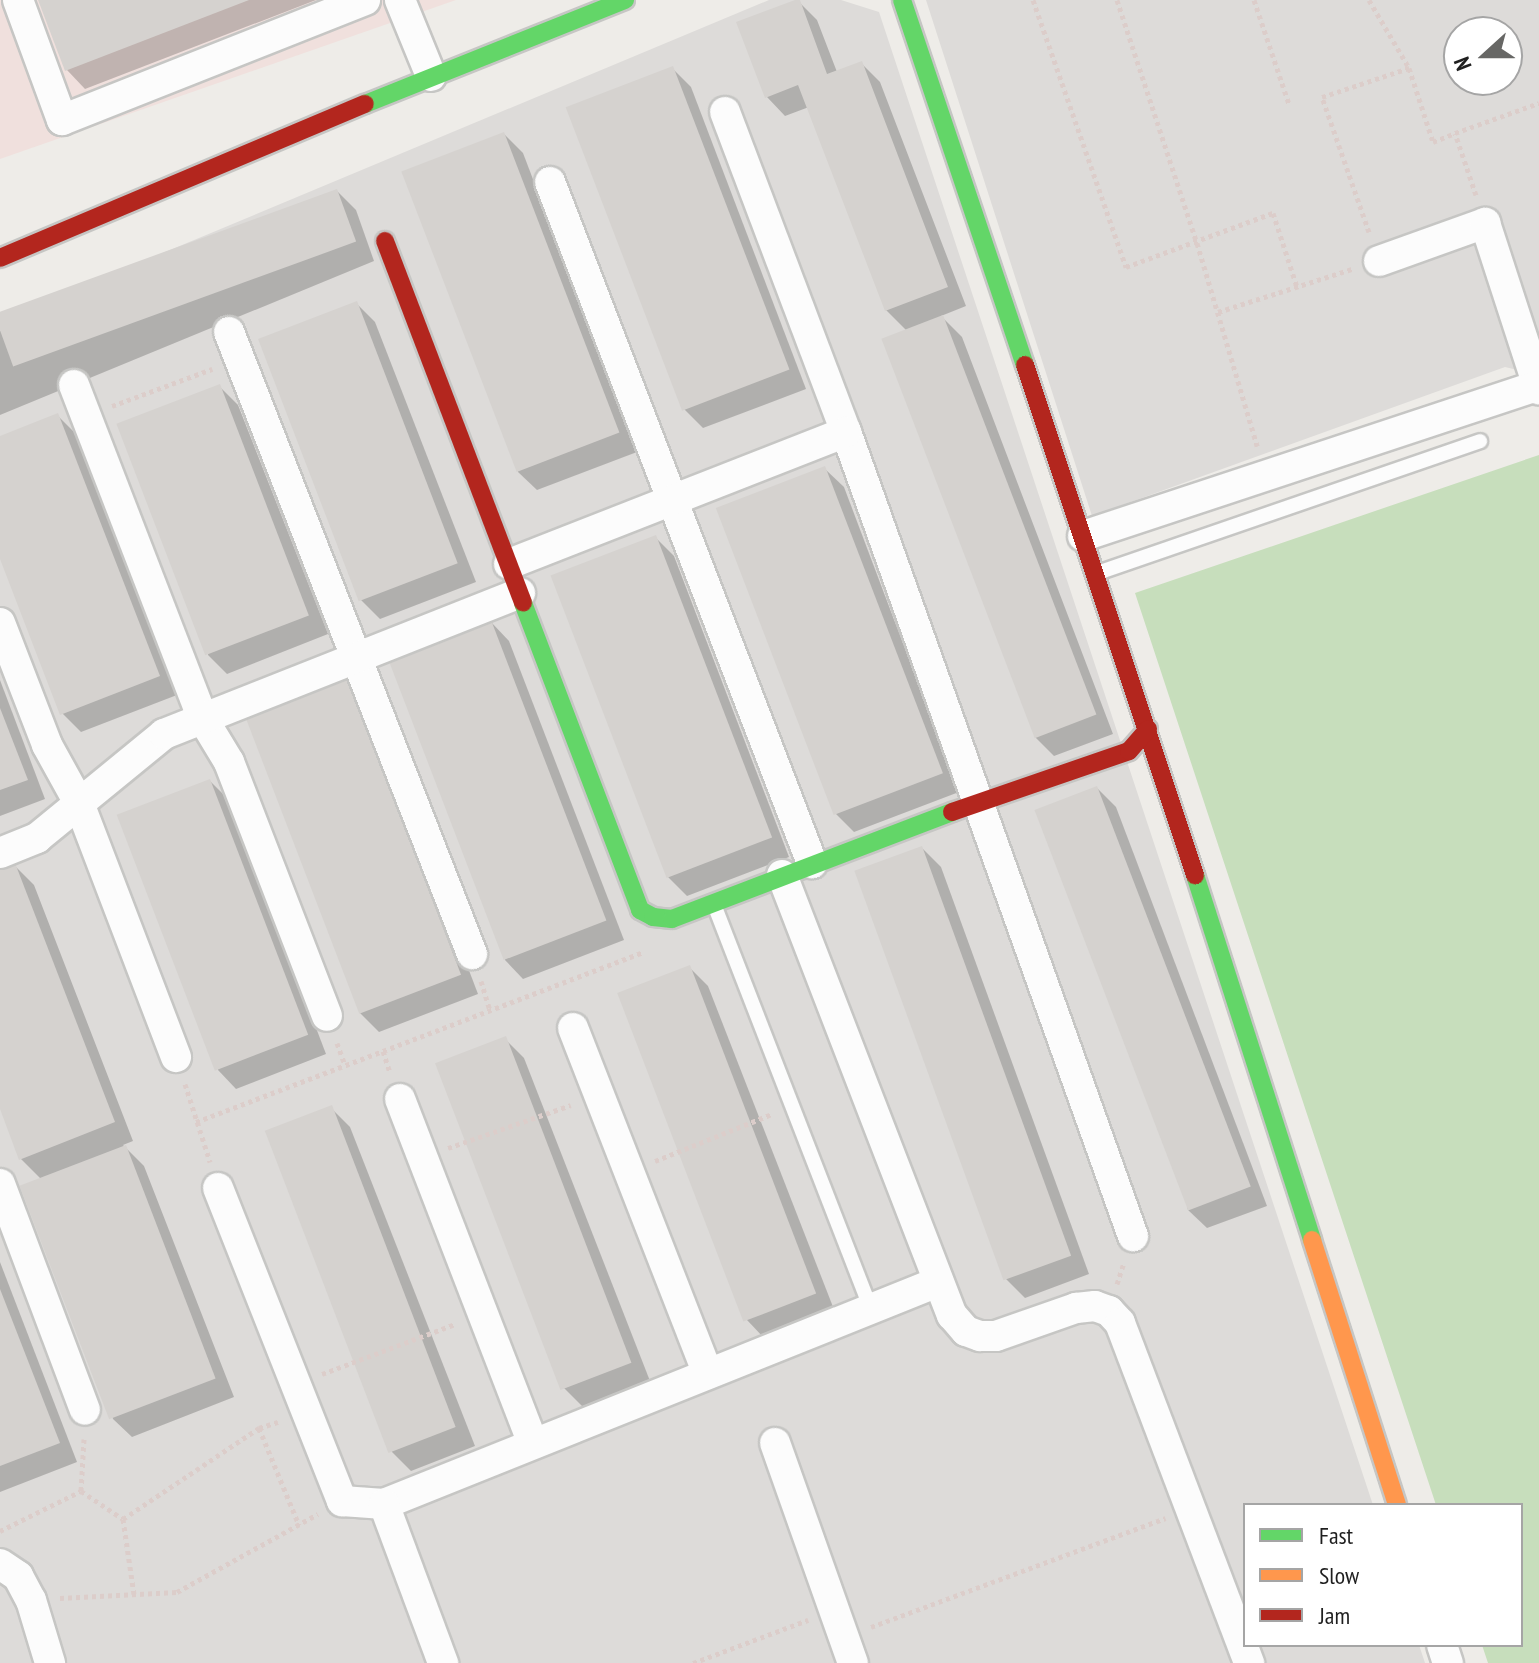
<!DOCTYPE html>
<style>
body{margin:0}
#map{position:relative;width:1539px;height:1663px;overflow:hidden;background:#eeece8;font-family:"PT Sans Narrow",sans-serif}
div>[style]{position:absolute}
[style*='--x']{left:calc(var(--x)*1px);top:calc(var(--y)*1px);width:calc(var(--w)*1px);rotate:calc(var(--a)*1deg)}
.residential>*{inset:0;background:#dddbd9}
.commercial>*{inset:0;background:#f0e0dd}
.forest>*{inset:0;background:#c7debc}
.shadow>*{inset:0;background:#0003}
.building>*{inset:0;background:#d5d2cf;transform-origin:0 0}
.path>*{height:5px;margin-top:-2.5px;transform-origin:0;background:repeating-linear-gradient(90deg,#dccdca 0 4px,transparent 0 8px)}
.roads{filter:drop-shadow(2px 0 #c6c6c4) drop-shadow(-2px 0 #c6c6c4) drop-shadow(0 2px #c6c6c4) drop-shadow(0 -2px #c6c6c4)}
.lane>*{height:14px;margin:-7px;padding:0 7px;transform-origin:7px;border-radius:7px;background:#fcfcfc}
.street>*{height:30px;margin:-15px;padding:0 15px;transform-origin:15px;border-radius:15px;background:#fcfcfc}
.fast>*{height:18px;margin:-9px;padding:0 9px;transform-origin:9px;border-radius:9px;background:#63d668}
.slow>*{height:18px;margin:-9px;padding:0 9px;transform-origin:9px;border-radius:9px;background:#ff974d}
.jam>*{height:18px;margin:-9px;padding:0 9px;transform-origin:9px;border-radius:9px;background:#b3261e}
span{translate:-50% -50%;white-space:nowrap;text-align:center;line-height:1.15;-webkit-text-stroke:8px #fff;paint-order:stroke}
.legend{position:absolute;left:1243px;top:1503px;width:280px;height:144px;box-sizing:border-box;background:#fff;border:2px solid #a5a5a5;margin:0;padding:10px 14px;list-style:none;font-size:24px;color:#1f1f1f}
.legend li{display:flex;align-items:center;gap:16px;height:40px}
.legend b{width:40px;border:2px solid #a5a5a5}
.north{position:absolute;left:1443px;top:16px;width:80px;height:80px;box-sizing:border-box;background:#fff;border:2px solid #a5a5a5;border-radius:50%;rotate:249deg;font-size:22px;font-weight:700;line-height:32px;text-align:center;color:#1f1f1f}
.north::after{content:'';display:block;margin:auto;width:28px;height:36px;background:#676765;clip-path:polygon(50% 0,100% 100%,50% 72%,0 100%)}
</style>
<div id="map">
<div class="residential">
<div style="clip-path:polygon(769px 0,841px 0,879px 12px,1373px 1505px,1245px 1505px,1245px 1645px,1419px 1645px,1425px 1663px,0 1663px,0 321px)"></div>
<div style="clip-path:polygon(evenodd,926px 0,1539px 0,1539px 375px,1505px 367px,1092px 516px,926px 0,1459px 32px,1507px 32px,1507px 80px,1459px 80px,1459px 32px)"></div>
</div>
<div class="commercial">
<div style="clip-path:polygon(0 0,456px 0,0 159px)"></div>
</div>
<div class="forest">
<div style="clip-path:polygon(1539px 455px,1539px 1663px,1488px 1663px,1482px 1645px,1521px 1645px,1521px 1505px,1436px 1505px,1135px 593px)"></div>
</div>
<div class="shadow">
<div style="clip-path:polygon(40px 0,316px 0,85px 89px,67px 70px)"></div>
<div style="clip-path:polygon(798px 1px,817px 20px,837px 72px,861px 63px,880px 82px,966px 306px,941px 316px,962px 337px,1113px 734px,1054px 756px,1035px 737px,907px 331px,886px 310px,809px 107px,785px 116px,767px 97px)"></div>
<div style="clip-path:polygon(672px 68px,691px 87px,806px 389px,703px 428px,684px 409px)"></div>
<div style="clip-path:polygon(504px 134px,523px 153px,637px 452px,537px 490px,518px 472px)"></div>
<div style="clip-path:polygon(337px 191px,356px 210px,374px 261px,0 415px,0 330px)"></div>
<div style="clip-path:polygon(356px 303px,375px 322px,476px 582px,380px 619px,361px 600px,261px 340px)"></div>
<div style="clip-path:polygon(219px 386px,238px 405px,328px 634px,227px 674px,208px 655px)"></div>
<div style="clip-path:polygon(58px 416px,77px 435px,177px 695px,81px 732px,62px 713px,0 553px,0 438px)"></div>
<div style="clip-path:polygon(825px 469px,844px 487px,959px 792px,854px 832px,835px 813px)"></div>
<div style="clip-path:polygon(655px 537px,674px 556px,789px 857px,687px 896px,668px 877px)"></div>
<div style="clip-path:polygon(491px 622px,509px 641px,624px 940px,523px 979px,505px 960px)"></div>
<div style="clip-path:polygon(346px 678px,365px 697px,478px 994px,379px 1032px,360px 1013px)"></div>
<div style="clip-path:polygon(0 680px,45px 799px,0 816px)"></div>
<div style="clip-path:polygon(210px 781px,229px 800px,326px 1054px,236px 1089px,218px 1070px)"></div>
<div style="clip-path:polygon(1097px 788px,1116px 807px,1267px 1206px,1207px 1228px,1188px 1210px)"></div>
<div style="clip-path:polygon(922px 848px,941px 867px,1089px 1274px,1025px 1298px,1006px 1279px)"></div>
<div style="clip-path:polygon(15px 866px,34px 885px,133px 1141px,123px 1145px,144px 1166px,234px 1397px,132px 1437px,113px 1419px,42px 1180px,21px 1159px,0 1104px,0 871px)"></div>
<div style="clip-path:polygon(689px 967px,708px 986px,835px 1312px,765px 1339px,747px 1320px)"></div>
<div style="clip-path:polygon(505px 1039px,524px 1058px,650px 1381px,583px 1407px,564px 1388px)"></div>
<div style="clip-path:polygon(331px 1108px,350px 1127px,475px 1446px,411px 1471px,392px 1452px)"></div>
<div style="clip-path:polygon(0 1262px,77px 1462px,0 1492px)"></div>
</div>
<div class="building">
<div style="clip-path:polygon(38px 0,249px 0,65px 71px)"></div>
<div style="clip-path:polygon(795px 0,800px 0,827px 74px,862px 61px,948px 287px,885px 311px,798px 85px,765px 98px,736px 22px)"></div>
<div style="left:673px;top:66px;width:325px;height:115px;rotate:69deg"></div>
<div style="left:504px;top:132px;width:322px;height:110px;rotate:69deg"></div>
<div style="left:337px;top:189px;width:56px;height:365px;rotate:70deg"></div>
<div style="left:357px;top:301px;width:281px;height:106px;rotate:69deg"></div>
<div style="left:943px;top:315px;width:428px;height:66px;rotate:69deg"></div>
<div style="left:220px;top:384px;width:248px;height:111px;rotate:69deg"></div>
<div style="clip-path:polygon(58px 413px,160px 676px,60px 715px,0 559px,0 436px)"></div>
<div style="left:825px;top:466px;width:329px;height:117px;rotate:69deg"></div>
<div style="left:656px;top:535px;width:324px;height:113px;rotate:69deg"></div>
<div style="left:491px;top:620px;width:322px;height:110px;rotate:69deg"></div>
<div style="left:346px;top:675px;width:321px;height:109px;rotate:69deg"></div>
<div style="clip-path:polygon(0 708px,28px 780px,0 790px)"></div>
<div style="left:210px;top:779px;width:274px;height:100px;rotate:69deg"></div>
<div style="left:1097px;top:786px;width:429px;height:67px;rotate:69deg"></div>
<div style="left:922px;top:846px;width:436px;height:72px;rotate:70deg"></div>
<div style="clip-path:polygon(15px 863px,115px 1122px,19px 1160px,0 1109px,0 869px)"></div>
<div style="left:690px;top:965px;width:352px;height:78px;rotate:69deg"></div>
<div style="left:506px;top:1036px;width:350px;height:76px;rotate:69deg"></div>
<div style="left:332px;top:1105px;width:345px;height:72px;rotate:69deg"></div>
<div style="left:126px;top:1145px;width:250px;height:114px;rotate:69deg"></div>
<div style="clip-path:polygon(0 1289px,60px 1443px,0 1466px)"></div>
</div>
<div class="path">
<div style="--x:1033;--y:0;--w:283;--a:70.8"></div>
<div style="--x:1126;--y:267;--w:157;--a:-20.2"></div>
<div style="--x:1273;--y:213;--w:78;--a:72"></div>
<div style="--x:1117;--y:0;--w:256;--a:71.8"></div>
<div style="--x:1197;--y:243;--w:212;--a:73.5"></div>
<div style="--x:1254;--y:0;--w:110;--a:71.4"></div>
<div style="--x:1369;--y:0;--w:79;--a:59.5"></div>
<div style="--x:1409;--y:68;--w:78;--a:72"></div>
<div style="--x:1433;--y:142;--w:24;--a:-22"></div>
<div style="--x:1476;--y:195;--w:65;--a:-108.7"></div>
<div style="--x:1455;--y:133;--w:89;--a:-19.7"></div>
<div style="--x:1369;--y:232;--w:143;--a:-109.2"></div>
<div style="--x:1322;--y:97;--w:92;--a:-18.4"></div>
<div style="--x:1218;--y:312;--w:141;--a:-17.8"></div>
<div style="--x:112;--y:406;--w:107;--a:-20.3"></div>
<div style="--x:481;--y:981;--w:30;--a:73"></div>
<div style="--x:337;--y:1043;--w:23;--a:70"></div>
<div style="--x:383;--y:1051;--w:22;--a:72"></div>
<div style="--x:185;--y:1084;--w:82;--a:72.2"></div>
<div style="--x:196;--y:1122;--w:479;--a:-20.8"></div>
<div style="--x:448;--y:1148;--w:130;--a:-19.3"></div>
<div style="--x:655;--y:1161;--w:126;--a:-21.9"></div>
<div style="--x:1117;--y:1284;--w:22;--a:-72"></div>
<div style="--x:322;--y:1374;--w:142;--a:-20.6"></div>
<div style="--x:259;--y:1428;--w:105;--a:67.6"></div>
<div style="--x:84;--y:1439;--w:52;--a:93.3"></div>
<div style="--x:81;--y:1491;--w:50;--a:33.7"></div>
<div style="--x:123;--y:1519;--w:164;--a:-33.8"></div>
<div style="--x:259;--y:1428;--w:20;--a:-18"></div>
<div style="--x:123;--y:1519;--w:76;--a:81.7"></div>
<div style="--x:0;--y:1531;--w:90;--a:-26.3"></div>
<div style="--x:60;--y:1598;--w:117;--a:-2.9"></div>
<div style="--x:177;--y:1592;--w:161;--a:-29"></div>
<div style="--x:871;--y:1627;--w:314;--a:-20.3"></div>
<div style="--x:693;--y:1663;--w:123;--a:-20.5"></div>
</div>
<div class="roads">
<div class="lane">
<div style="--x:1100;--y:572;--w:402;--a:-19"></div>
<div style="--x:715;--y:907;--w:431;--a:68.8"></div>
</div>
<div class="street">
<div style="--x:18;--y:0;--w:128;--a:69.9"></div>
<div style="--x:62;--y:120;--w:326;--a:-21.6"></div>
<div style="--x:400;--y:0;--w:82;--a:67.8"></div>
<div style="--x:725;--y:112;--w:342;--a:69.3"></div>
<div style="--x:846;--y:432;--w:854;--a:70.36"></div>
<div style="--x:550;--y:182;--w:730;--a:68.96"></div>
<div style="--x:1379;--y:261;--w:113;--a:-19.7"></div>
<div style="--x:1485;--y:223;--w:175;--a:72"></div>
<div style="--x:229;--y:332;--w:668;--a:68.66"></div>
<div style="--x:74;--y:385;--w:358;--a:68.9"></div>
<div style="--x:203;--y:719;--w:50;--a:58.8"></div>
<div style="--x:229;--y:762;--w:272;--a:68.9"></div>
<div style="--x:1083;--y:536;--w:478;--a:-18.3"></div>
<div style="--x:509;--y:564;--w:362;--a:-21.4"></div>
<div style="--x:0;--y:623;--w:131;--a:68.9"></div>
<div style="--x:47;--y:745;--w:66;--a:61.1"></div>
<div style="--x:79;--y:803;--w:272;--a:69.1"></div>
<div style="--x:0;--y:853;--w:40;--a:-22"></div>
<div style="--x:37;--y:838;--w:164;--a:-39.3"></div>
<div style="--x:164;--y:734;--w:383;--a:-21.6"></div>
<div style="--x:782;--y:875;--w:472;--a:68.9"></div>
<div style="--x:952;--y:1315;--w:21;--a:49"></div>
<div style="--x:966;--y:1331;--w:15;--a:20"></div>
<div style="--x:980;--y:1336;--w:16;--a:0"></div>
<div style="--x:996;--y:1336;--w:85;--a:-19.3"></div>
<div style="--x:1076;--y:1308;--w:19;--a:-6"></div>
<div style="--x:1095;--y:1306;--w:15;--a:20"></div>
<div style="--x:1109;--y:1311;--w:16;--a:47"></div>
<div style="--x:1120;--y:1323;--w:364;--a:69.2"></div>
<div style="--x:573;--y:1028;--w:371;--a:68.7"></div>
<div style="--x:400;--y:1099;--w:369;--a:68.9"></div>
<div style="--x:0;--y:1184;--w:241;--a:69.4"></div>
<div style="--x:218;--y:1188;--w:337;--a:68.4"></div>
<div style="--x:342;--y:1501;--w:42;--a:4.1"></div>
<div style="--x:384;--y:1504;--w:597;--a:-21.84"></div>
<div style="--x:775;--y:1443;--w:233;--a:70.5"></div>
<div style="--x:384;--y:1504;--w:170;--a:69.6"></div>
<div style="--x:0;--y:1564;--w:22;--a:34"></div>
<div style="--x:18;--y:1576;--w:27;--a:62"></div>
<div style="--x:31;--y:1600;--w:66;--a:73.2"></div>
<div style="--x:1442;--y:1645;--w:19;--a:72"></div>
</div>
<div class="fast">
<div style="--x:902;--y:0;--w:385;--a:71.4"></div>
<div style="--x:365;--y:104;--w:280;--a:-21.8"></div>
<div style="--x:523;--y:603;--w:329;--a:69.1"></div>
<div style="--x:640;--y:910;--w:15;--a:28"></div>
<div style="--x:653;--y:917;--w:19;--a:6"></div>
<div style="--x:672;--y:919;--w:300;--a:-20.9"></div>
<div style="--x:1195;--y:875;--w:383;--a:72.2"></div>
</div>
<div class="slow">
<div style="--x:1312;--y:1240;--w:278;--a:72.2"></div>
</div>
<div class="jam">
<div style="--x:385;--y:241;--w:387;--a:69.1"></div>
<div style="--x:0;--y:258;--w:396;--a:-22.9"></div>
<div style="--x:1025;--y:365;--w:538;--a:71.57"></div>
<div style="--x:952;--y:812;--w:187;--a:-19"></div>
<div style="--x:1129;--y:751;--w:29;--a:-49"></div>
</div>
</div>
<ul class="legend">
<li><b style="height:10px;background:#63d668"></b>Fast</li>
<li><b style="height:10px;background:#ff974d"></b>Slow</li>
<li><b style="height:10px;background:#b3261e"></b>Jam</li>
</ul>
<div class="north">N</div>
</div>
